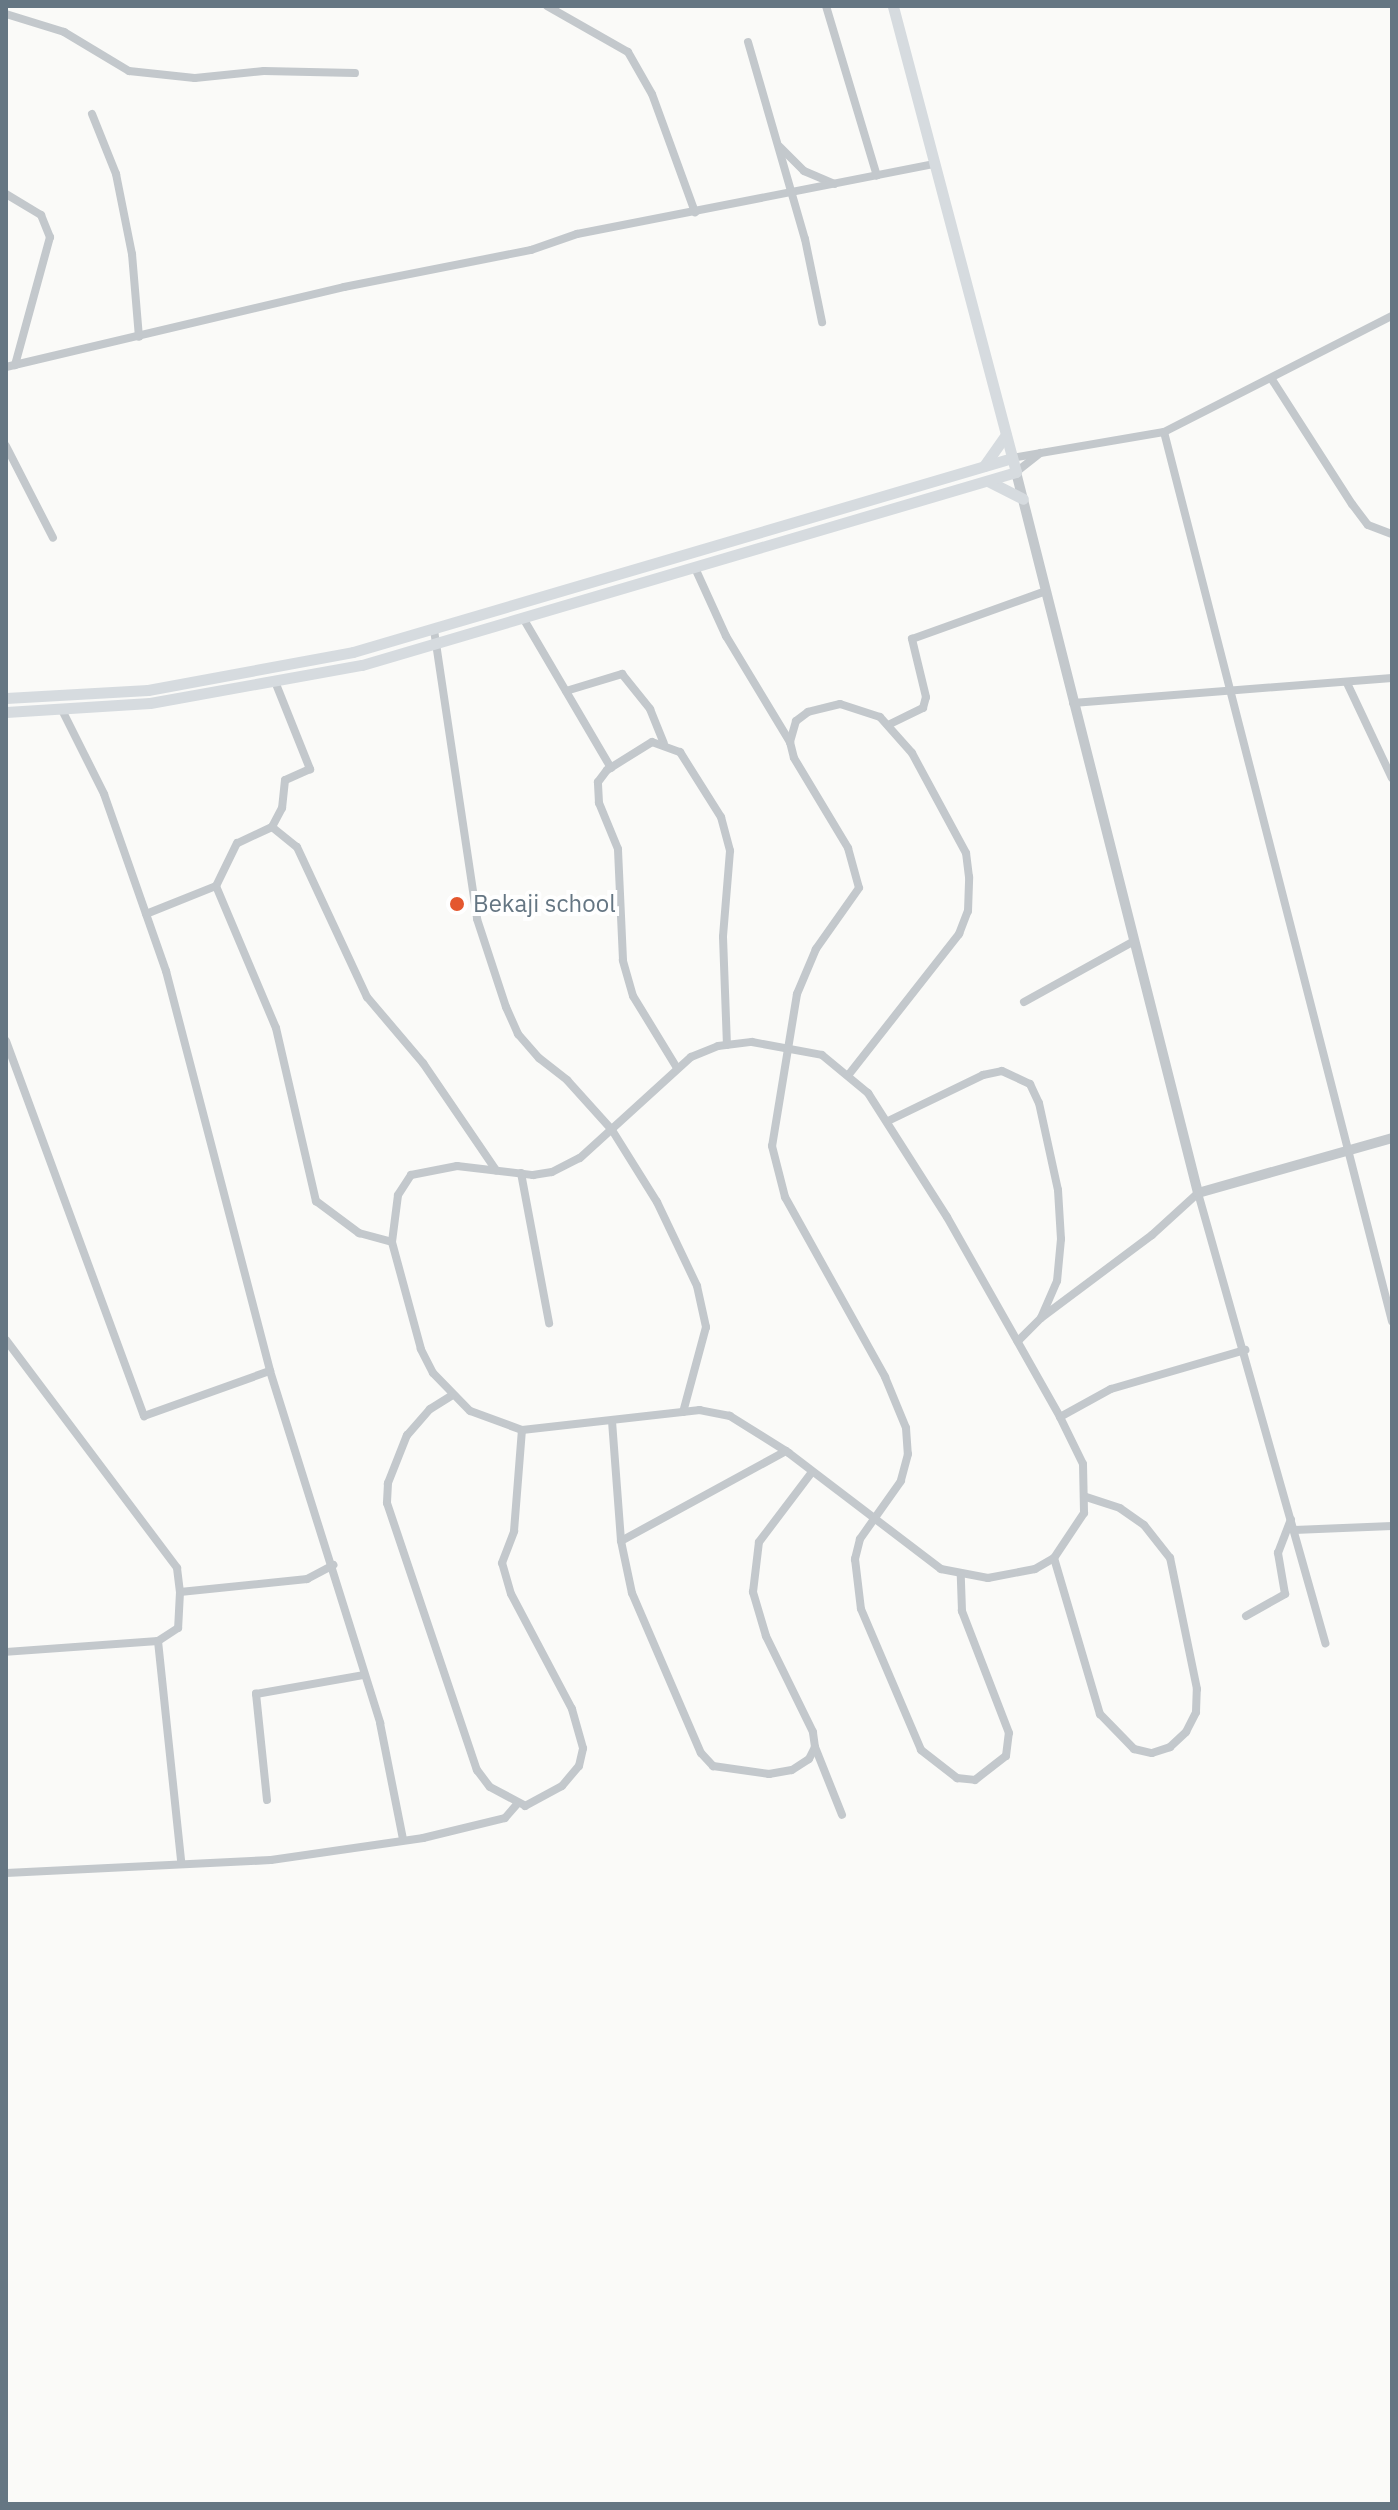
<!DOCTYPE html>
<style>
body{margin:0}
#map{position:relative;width:1398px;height:2510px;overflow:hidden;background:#fafaf8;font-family:"IBM Plex Sans",sans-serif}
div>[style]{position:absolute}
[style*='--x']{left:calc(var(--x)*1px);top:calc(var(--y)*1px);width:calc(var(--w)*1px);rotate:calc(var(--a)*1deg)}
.minor>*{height:8px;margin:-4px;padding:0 4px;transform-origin:4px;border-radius:4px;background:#c3c8cc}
.tertiary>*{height:10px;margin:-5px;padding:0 5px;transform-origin:5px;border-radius:5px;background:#c3c8cc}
.secondary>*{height:11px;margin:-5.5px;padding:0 5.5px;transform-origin:5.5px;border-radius:5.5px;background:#d6dbdf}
.dots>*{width:22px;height:22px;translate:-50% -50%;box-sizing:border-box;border:4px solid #fff;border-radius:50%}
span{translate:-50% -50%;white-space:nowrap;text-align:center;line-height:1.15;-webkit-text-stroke:8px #fff;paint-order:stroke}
.poi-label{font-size:24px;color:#657683}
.left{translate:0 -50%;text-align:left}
.frame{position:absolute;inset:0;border:8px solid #657683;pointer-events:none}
</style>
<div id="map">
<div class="minor">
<div style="--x:547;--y:6;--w:93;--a:29.6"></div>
<div style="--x:628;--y:52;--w:48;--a:60.3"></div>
<div style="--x:652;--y:94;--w:126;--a:70"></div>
<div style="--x:826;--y:6;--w:177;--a:73.3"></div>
<div style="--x:6;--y:14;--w:61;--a:17.2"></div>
<div style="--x:64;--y:32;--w:76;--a:31"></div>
<div style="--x:129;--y:71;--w:66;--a:6.1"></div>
<div style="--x:195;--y:78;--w:69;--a:-5.8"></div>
<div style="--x:264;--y:71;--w:91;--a:1.3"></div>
<div style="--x:748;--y:42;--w:205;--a:73.9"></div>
<div style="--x:805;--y:239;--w:85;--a:78.4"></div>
<div style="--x:92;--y:114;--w:65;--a:68.2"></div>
<div style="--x:116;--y:174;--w:82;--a:78.7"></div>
<div style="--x:132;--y:254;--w:83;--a:85.2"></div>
<div style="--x:780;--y:147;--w:34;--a:45"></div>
<div style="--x:804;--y:171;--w:33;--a:23"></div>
<div style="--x:6;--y:194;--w:41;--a:31"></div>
<div style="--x:41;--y:215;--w:24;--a:68"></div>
<div style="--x:50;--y:237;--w:133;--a:105.3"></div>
<div style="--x:6;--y:367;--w:347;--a:-13.3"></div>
<div style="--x:344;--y:287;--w:191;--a:-11.2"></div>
<div style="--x:531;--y:250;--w:49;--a:-19.2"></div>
<div style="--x:577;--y:234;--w:363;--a:-11.1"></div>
<div style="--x:1271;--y:378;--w:150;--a:57.3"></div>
<div style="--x:1352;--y:504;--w:26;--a:53"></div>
<div style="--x:1368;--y:525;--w:26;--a:21"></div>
<div style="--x:1164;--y:432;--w:918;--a:75.62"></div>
<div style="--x:6;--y:446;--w:103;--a:62.9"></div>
<div style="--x:1012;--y:458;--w:154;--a:-9.7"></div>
<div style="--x:1164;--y:432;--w:256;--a:-27"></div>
<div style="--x:1016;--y:472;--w:31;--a:-38"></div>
<div style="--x:695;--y:568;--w:75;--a:65.5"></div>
<div style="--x:726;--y:636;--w:124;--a:58.9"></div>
<div style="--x:523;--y:618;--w:174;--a:59.6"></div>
<div style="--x:434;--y:630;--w:292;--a:81.5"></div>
<div style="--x:477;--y:919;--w:93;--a:71.8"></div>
<div style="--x:506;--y:1007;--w:30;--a:66"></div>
<div style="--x:518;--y:1034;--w:32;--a:49"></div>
<div style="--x:539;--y:1058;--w:36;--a:38"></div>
<div style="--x:567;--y:1080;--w:67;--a:48"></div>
<div style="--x:612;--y:1130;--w:85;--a:58"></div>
<div style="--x:657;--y:1202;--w:93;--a:64.5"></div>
<div style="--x:697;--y:1286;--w:42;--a:77.6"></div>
<div style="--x:706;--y:1327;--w:88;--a:105.1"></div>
<div style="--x:1347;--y:683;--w:105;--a:64.7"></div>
<div style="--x:276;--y:684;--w:92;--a:68.2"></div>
<div style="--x:310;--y:769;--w:27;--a:156"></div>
<div style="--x:285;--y:780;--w:28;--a:96"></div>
<div style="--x:282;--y:808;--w:21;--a:118"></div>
<div style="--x:272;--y:827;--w:38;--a:155"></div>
<div style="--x:237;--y:843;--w:48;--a:116"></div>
<div style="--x:216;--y:886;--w:154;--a:67.1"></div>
<div style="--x:276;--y:1028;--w:178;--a:77"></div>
<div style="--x:316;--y:1201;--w:54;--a:36.7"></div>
<div style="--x:359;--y:1233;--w:34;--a:15"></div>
<div style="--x:566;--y:691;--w:59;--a:-16.9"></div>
<div style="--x:622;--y:674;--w:45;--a:51.3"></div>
<div style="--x:650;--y:709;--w:37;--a:68"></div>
<div style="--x:1073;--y:703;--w:320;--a:-4.5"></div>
<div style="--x:62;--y:710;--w:94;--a:63.4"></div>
<div style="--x:104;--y:794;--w:188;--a:70.7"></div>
<div style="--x:166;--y:971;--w:413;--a:75.4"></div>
<div style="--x:270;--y:1371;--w:369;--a:72.6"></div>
<div style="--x:380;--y:1723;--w:118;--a:78.8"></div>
<div style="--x:888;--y:725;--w:39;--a:-26"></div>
<div style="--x:923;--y:708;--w:11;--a:-75"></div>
<div style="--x:926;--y:697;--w:60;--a:-103.6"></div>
<div style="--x:912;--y:639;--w:142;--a:-19.7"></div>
<div style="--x:272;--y:827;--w:32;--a:39"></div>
<div style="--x:297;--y:847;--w:166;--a:65"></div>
<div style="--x:367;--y:997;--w:87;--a:49.7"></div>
<div style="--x:423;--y:1063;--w:130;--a:55.7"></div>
<div style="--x:146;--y:914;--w:75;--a:-21.8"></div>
<div style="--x:1024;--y:1002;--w:126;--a:-29"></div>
<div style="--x:6;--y:1041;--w:400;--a:69.8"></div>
<div style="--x:144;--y:1416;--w:134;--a:-19.7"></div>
<div style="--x:752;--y:1042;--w:71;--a:10.5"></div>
<div style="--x:822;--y:1055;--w:60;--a:39.6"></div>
<div style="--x:868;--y:1093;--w:147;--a:57.5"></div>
<div style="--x:947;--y:1217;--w:230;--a:60.5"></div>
<div style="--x:1060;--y:1417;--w:52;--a:63.9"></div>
<div style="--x:1083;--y:1464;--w:49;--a:88.8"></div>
<div style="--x:1084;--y:1513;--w:54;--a:123.7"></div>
<div style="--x:1054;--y:1558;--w:22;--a:150"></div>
<div style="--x:1035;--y:1569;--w:48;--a:169.2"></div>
<div style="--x:988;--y:1578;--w:48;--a:-169.2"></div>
<div style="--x:941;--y:1569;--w:191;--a:-142.7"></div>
<div style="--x:789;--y:1453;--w:70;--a:-147.9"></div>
<div style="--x:730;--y:1416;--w:31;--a:-169"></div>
<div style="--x:700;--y:1410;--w:179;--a:173.6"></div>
<div style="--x:522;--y:1430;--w:55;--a:-159.9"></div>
<div style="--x:470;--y:1411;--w:53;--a:-134.2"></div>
<div style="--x:433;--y:1373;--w:27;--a:-117"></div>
<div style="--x:421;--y:1349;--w:111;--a:-105.2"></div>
<div style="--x:392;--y:1242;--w:47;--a:-82.7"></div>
<div style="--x:398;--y:1195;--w:24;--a:-57"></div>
<div style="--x:411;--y:1175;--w:47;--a:-11.1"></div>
<div style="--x:457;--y:1166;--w:77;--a:6.8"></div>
<div style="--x:533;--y:1175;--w:19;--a:-9"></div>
<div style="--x:552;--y:1172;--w:31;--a:-27"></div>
<div style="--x:580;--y:1158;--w:150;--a:-42.3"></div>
<div style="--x:691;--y:1057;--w:29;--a:-22"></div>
<div style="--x:718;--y:1046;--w:34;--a:-7"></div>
<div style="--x:677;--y:1068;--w:84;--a:-121.4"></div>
<div style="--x:633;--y:996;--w:37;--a:-106"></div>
<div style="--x:623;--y:960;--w:111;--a:-92.6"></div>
<div style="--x:618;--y:849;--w:50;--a:-112.4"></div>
<div style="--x:599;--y:803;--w:21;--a:-93"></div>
<div style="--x:598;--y:782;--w:15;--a:-53"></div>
<div style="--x:607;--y:770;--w:53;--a:-31.9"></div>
<div style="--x:652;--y:742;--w:30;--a:20"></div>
<div style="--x:680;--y:752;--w:77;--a:57.8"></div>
<div style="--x:721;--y:817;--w:35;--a:75"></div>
<div style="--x:730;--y:851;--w:86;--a:94.7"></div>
<div style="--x:723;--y:937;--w:108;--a:87.9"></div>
<div style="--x:850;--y:1073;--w:177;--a:-51.9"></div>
<div style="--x:959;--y:934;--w:25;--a:-69"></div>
<div style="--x:968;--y:911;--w:34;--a:-88"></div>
<div style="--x:969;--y:877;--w:24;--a:-97"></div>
<div style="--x:966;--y:853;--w:114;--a:-118.4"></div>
<div style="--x:912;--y:753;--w:48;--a:-131.6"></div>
<div style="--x:880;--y:717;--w:42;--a:-162"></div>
<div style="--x:840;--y:704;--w:33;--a:166"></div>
<div style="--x:808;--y:712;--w:15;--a:143"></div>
<div style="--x:796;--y:721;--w:22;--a:106"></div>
<div style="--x:790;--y:742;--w:16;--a:76"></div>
<div style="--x:794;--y:758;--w:105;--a:59"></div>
<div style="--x:848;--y:848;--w:41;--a:74.6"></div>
<div style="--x:859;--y:888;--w:75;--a:125.2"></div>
<div style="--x:816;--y:949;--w:49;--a:112.9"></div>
<div style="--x:797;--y:994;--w:154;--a:99.3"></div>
<div style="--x:772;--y:1146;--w:53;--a:75.7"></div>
<div style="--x:785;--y:1197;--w:206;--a:60.9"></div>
<div style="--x:885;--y:1377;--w:55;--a:67.6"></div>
<div style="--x:906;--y:1428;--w:26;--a:86"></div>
<div style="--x:908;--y:1454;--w:28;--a:105"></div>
<div style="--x:901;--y:1481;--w:71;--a:125.3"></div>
<div style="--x:860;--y:1539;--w:21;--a:104"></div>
<div style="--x:855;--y:1559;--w:50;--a:83.2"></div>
<div style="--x:861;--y:1609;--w:153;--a:66.9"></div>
<div style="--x:921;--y:1750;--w:46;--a:37.9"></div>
<div style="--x:957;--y:1778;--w:18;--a:6"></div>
<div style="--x:975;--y:1780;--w:39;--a:-38"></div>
<div style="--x:1006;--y:1756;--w:23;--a:-83"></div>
<div style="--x:1009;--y:1733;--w:131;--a:-111.1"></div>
<div style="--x:962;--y:1611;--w:37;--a:-92"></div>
<div style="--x:888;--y:1121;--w:106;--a:-25.8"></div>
<div style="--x:983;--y:1075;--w:19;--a:-12"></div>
<div style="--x:1002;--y:1071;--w:31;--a:25"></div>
<div style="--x:1030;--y:1084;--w:21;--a:65"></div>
<div style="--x:1039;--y:1103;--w:89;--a:77.7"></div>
<div style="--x:1058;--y:1190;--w:49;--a:86.5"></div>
<div style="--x:1061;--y:1239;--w:42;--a:95.4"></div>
<div style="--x:1057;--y:1281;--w:40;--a:113.4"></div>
<div style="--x:1041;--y:1318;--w:33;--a:135"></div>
<div style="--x:521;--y:1173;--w:153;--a:79.4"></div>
<div style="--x:1041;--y:1318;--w:139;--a:-36.8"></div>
<div style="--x:1152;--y:1235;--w:62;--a:-42.4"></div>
<div style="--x:1198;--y:1193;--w:468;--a:74.2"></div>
<div style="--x:6;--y:1340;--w:285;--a:53.1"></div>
<div style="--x:177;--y:1568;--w:24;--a:83"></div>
<div style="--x:180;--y:1592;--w:36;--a:93"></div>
<div style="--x:178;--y:1628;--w:24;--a:147"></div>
<div style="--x:158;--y:1641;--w:152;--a:175.9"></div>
<div style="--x:451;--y:1396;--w:25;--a:148"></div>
<div style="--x:430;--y:1409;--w:35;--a:131"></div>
<div style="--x:407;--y:1435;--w:52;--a:111.6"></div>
<div style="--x:388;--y:1483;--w:20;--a:93"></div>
<div style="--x:387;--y:1503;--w:282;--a:71.4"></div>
<div style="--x:477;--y:1770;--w:21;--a:53"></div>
<div style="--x:490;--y:1787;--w:40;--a:28"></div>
<div style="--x:525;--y:1806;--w:42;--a:-28.4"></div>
<div style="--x:562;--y:1786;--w:26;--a:-50"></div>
<div style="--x:579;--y:1766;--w:18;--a:-77"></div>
<div style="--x:583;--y:1748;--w:41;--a:-105.8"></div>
<div style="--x:572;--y:1709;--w:130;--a:-117.9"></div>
<div style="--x:511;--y:1594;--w:32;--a:-106"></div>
<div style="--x:502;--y:1563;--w:34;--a:-69"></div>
<div style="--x:514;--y:1531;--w:101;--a:-85.5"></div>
<div style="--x:1060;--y:1417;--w:58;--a:-28.8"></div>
<div style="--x:1111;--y:1389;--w:140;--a:-16.2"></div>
<div style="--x:612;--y:1421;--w:120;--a:85.7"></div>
<div style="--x:621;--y:1541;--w:53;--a:78.1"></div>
<div style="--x:632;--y:1593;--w:174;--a:66.7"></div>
<div style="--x:701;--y:1753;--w:18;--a:47"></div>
<div style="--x:713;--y:1766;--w:57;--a:8.1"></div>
<div style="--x:769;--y:1774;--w:23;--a:-10"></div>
<div style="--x:792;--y:1770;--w:20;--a:-33"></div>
<div style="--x:809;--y:1759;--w:13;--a:-63"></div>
<div style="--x:815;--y:1747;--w:15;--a:-98"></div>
<div style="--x:813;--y:1732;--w:107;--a:-116.1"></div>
<div style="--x:766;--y:1636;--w:46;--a:-106.5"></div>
<div style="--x:753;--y:1592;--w:50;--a:-83.2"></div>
<div style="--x:759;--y:1542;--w:88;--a:-52.9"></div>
<div style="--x:1294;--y:1530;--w:98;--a:-2.3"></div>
<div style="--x:621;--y:1541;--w:188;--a:-28.6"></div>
<div style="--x:1054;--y:1558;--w:163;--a:73.6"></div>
<div style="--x:1100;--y:1714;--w:49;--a:45.8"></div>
<div style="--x:1134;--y:1749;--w:18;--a:13"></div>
<div style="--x:1152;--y:1753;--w:19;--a:-18"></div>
<div style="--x:1170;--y:1747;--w:22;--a:-43"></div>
<div style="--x:1186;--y:1732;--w:22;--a:-63"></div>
<div style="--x:1196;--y:1712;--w:23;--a:-88"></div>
<div style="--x:1197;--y:1689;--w:134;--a:-101.6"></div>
<div style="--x:1170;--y:1558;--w:42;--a:-128.2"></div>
<div style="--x:1144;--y:1525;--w:29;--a:-145"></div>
<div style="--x:1120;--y:1508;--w:36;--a:-162"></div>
<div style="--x:180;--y:1592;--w:128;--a:-5.8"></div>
<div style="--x:307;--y:1579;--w:30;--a:-28"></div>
<div style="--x:1246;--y:1616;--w:45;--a:-29.4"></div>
<div style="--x:1285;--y:1594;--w:42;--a:-99.7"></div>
<div style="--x:1278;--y:1553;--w:36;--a:-69"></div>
<div style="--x:158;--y:1641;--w:221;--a:84"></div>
<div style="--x:815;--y:1747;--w:73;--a:68.3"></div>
<div style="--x:267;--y:1800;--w:107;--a:-95.9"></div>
<div style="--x:256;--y:1694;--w:110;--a:-10"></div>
<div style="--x:6;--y:1873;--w:265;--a:-2.8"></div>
<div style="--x:271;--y:1860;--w:154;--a:-8.2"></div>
<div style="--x:423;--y:1838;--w:84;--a:-13.7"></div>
<div style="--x:505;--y:1818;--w:18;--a:-49"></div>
</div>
<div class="tertiary">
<div style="--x:1016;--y:472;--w:744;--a:75.83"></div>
<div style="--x:1198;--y:1193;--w:202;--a:-15.8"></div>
</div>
<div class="secondary">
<div style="--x:984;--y:466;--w:38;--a:-55"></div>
<div style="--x:988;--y:481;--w:39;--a:27"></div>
<div style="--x:6;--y:698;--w:142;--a:-3.2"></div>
<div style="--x:148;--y:690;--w:208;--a:-10.5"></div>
<div style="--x:353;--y:652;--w:687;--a:-16.4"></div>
<div style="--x:6;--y:712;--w:144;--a:-3.6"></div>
<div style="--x:150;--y:703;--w:215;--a:-10.2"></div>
<div style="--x:362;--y:665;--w:682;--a:-16.44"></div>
<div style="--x:1016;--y:472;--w:482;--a:-104.8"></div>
</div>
<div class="dots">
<div style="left:457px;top:904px;background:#e4572e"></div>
</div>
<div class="poi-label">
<span class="left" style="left:473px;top:904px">Bekaji school</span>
</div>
<div class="frame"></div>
</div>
